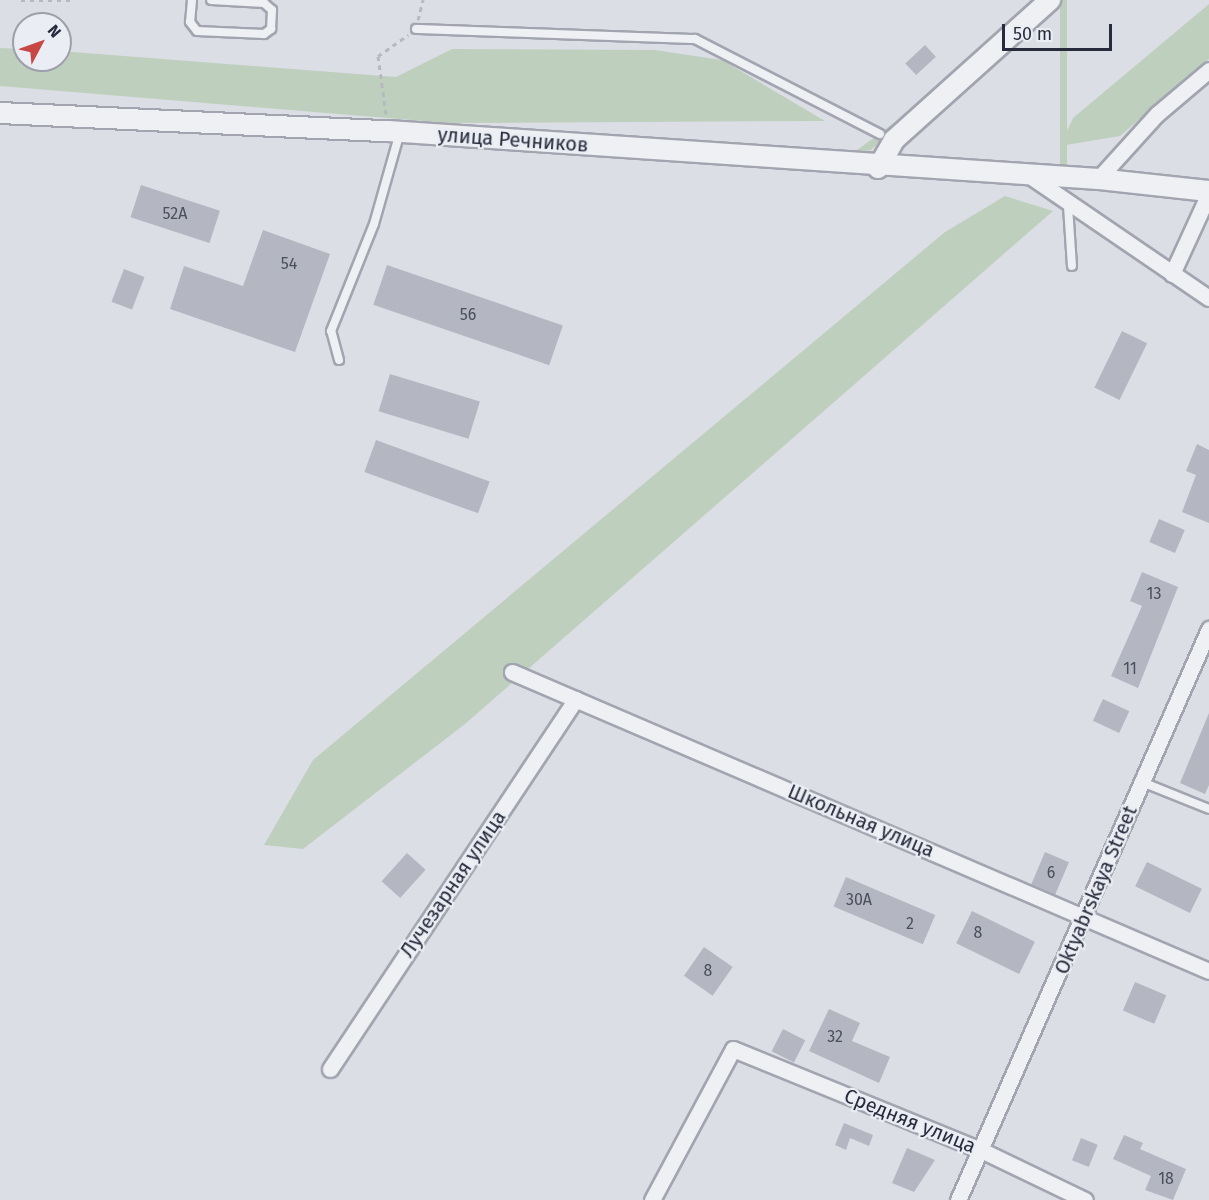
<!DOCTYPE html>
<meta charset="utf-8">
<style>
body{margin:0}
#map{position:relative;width:1209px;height:1200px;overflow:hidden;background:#dcdee6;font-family:"Fira Sans",sans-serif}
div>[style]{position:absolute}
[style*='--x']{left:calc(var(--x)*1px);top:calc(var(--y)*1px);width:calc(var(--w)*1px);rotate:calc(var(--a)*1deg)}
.green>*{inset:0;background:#bfcfbe;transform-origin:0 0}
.building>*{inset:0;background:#b4b7c2;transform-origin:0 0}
.path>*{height:3px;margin-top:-1.5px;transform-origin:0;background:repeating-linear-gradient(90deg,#b6b9c0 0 4.5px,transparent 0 9px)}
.roads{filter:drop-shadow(2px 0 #a2a5af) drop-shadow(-2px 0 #a2a5af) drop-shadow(0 2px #a2a5af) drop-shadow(0 -2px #a2a5af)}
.service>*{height:8px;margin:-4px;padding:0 4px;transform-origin:4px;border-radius:4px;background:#eef0f4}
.minor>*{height:15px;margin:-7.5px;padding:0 7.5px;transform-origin:7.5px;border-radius:7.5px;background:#eef0f4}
.tertiary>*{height:20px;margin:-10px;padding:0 10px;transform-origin:10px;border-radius:10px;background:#eef0f4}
span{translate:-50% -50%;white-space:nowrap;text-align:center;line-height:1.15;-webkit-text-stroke:4.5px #ebedf4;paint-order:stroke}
.number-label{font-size:16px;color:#4a4e5d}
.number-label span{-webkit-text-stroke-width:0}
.street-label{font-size:20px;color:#272b3b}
.north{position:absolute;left:12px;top:12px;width:60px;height:60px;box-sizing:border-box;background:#ebedf4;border:2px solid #9d9faa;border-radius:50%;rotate:49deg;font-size:16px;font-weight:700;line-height:24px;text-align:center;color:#272b3b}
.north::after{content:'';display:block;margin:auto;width:21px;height:27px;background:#c74744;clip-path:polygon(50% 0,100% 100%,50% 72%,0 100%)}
.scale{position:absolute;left:1002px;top:24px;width:110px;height:27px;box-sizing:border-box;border:3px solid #272b3b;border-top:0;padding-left:8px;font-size:18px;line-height:21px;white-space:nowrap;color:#272b3b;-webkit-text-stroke:4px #ebedf4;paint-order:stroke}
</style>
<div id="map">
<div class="green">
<div style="clip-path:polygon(1034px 0,1040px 0,911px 115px,908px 111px)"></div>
<div style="left:1060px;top:0;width:7px;height:187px"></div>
<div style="clip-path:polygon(1209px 4px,1209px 59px,1120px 136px,1060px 146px,1073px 118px)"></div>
<div style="clip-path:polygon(0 48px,24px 49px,24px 60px,60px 60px,60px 51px,396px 77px,452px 49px,655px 50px,722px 60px,825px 121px,448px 123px,0 86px)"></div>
<div style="clip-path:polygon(902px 117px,905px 120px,871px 150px,853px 153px)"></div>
<div style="clip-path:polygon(1005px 196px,1053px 211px,465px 724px,303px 849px,264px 845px,313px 760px,945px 232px)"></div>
</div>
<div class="building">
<div style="left:925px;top:45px;width:16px;height:27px;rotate:47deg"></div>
<div style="left:141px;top:185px;width:83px;height:34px;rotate:18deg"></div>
<div style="clip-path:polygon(263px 230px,330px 254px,295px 352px,170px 309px,184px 266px,243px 286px)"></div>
<div style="left:387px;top:265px;width:186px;height:42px;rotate:19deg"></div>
<div style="left:124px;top:269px;width:22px;height:35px;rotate:21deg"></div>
<div style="left:1122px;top:331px;width:28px;height:63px;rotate:26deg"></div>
<div style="left:390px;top:374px;width:94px;height:39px;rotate:17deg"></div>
<div style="left:376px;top:440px;width:121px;height:34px;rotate:20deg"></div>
<div style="clip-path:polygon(1197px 444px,1209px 450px,1209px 523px,1182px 512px,1196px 475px,1186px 471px)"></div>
<div style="left:1159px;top:519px;width:28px;height:25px;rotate:23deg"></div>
<div style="clip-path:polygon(1142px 572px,1178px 587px,1138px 688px,1111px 676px,1142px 606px,1130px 601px)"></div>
<div style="left:1103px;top:699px;width:29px;height:24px;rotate:25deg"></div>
<div style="clip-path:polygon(1209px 713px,1209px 785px,1205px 794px,1180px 783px)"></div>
<div style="left:1045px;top:852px;width:26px;height:35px;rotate:23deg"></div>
<div style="left:407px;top:853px;width:25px;height:38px;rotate:42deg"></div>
<div style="left:1147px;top:862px;width:61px;height:27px;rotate:26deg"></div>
<div style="left:846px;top:877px;width:97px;height:32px;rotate:23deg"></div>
<div style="left:972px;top:911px;width:70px;height:36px;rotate:26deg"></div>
<div style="left:704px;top:947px;width:35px;height:35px;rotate:35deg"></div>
<div style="left:1135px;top:982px;width:34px;height:31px;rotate:23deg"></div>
<div style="clip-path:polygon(829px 1009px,860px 1023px,852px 1041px,890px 1057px,879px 1083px,809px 1051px)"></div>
<div style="left:783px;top:1029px;width:25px;height:25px;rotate:27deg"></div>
<div style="clip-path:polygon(844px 1123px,873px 1135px,869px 1146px,850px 1138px,846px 1150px,835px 1145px)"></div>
<div style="clip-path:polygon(1124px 1135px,1143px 1143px,1140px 1149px,1186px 1169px,1173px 1200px,1145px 1190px,1151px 1176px,1113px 1159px)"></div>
<div style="left:1081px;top:1138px;width:18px;height:24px;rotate:22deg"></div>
<div style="clip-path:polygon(907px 1148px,935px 1160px,914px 1192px,892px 1183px)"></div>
</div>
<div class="path">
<div style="--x:21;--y:0;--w:50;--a:0"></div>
<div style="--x:418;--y:20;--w:21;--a:-76"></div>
<div style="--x:386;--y:114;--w:59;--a:-97.9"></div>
<div style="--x:378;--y:56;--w:37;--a:-35"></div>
</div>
<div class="roads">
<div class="service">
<div style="--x:192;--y:0;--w:22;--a:95"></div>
<div style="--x:190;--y:22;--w:11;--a:52"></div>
<div style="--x:197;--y:31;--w:67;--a:2.6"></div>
<div style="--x:264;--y:34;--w:9;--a:-36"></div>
<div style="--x:271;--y:29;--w:19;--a:-87"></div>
<div style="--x:272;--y:10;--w:11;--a:-139"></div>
<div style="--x:264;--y:3;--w:53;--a:-176.8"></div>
<div style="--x:416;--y:29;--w:279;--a:2.1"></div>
<div style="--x:695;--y:39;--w:208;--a:27.2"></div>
<div style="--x:1068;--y:206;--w:60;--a:86.2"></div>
<div style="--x:339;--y:360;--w:30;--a:-105"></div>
<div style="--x:331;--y:331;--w:115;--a:-68.1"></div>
<div style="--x:374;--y:224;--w:96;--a:-74.2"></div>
<div style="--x:1142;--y:782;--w:72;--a:21.9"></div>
</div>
<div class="minor">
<div style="--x:1027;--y:174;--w:220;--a:34.3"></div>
<div style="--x:1098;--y:179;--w:88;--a:-47.8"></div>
<div style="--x:1157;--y:114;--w:68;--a:-40.2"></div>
<div style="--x:1172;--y:274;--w:89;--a:-65.4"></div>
<div style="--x:512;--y:672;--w:758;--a:23.22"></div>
<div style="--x:330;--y:1069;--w:444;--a:-56.4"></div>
<div style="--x:652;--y:1200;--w:171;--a:-61.8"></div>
<div style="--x:733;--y:1049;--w:270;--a:22.2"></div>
<div style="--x:983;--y:1151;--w:113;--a:25.7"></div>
<div style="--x:958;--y:1200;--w:624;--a:-66.27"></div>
</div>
<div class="tertiary">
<div style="--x:0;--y:113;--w:388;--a:2.7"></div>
<div style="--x:388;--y:131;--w:712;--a:3.87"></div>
<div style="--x:1098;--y:179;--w:112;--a:6.2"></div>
<div style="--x:878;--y:168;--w:32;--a:-60"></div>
<div style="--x:894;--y:140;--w:210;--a:-41.9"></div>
</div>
</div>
<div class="number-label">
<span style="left:175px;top:214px">52А</span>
<span style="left:289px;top:264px">54</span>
<span style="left:468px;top:315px">56</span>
<span style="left:1154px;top:594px">13</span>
<span style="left:1130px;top:669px">11</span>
<span style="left:1051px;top:873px">6</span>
<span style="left:859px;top:900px">30А</span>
<span style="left:910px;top:924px">2</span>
<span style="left:978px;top:933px">8</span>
<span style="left:708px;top:971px">8</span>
<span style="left:835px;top:1037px">32</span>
<span style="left:1166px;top:1179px">18</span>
</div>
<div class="street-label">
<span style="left:513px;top:140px;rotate:4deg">улица Речников</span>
<span style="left:861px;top:821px;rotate:23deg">Школьная улица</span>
<span style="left:453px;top:884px;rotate:-56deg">Лучезарная улица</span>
<span style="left:1096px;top:890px;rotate:-67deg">Oktyabrskaya Street</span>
<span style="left:910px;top:1121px;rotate:22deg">Средняя улица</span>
</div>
<div class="north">N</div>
<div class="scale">50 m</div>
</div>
